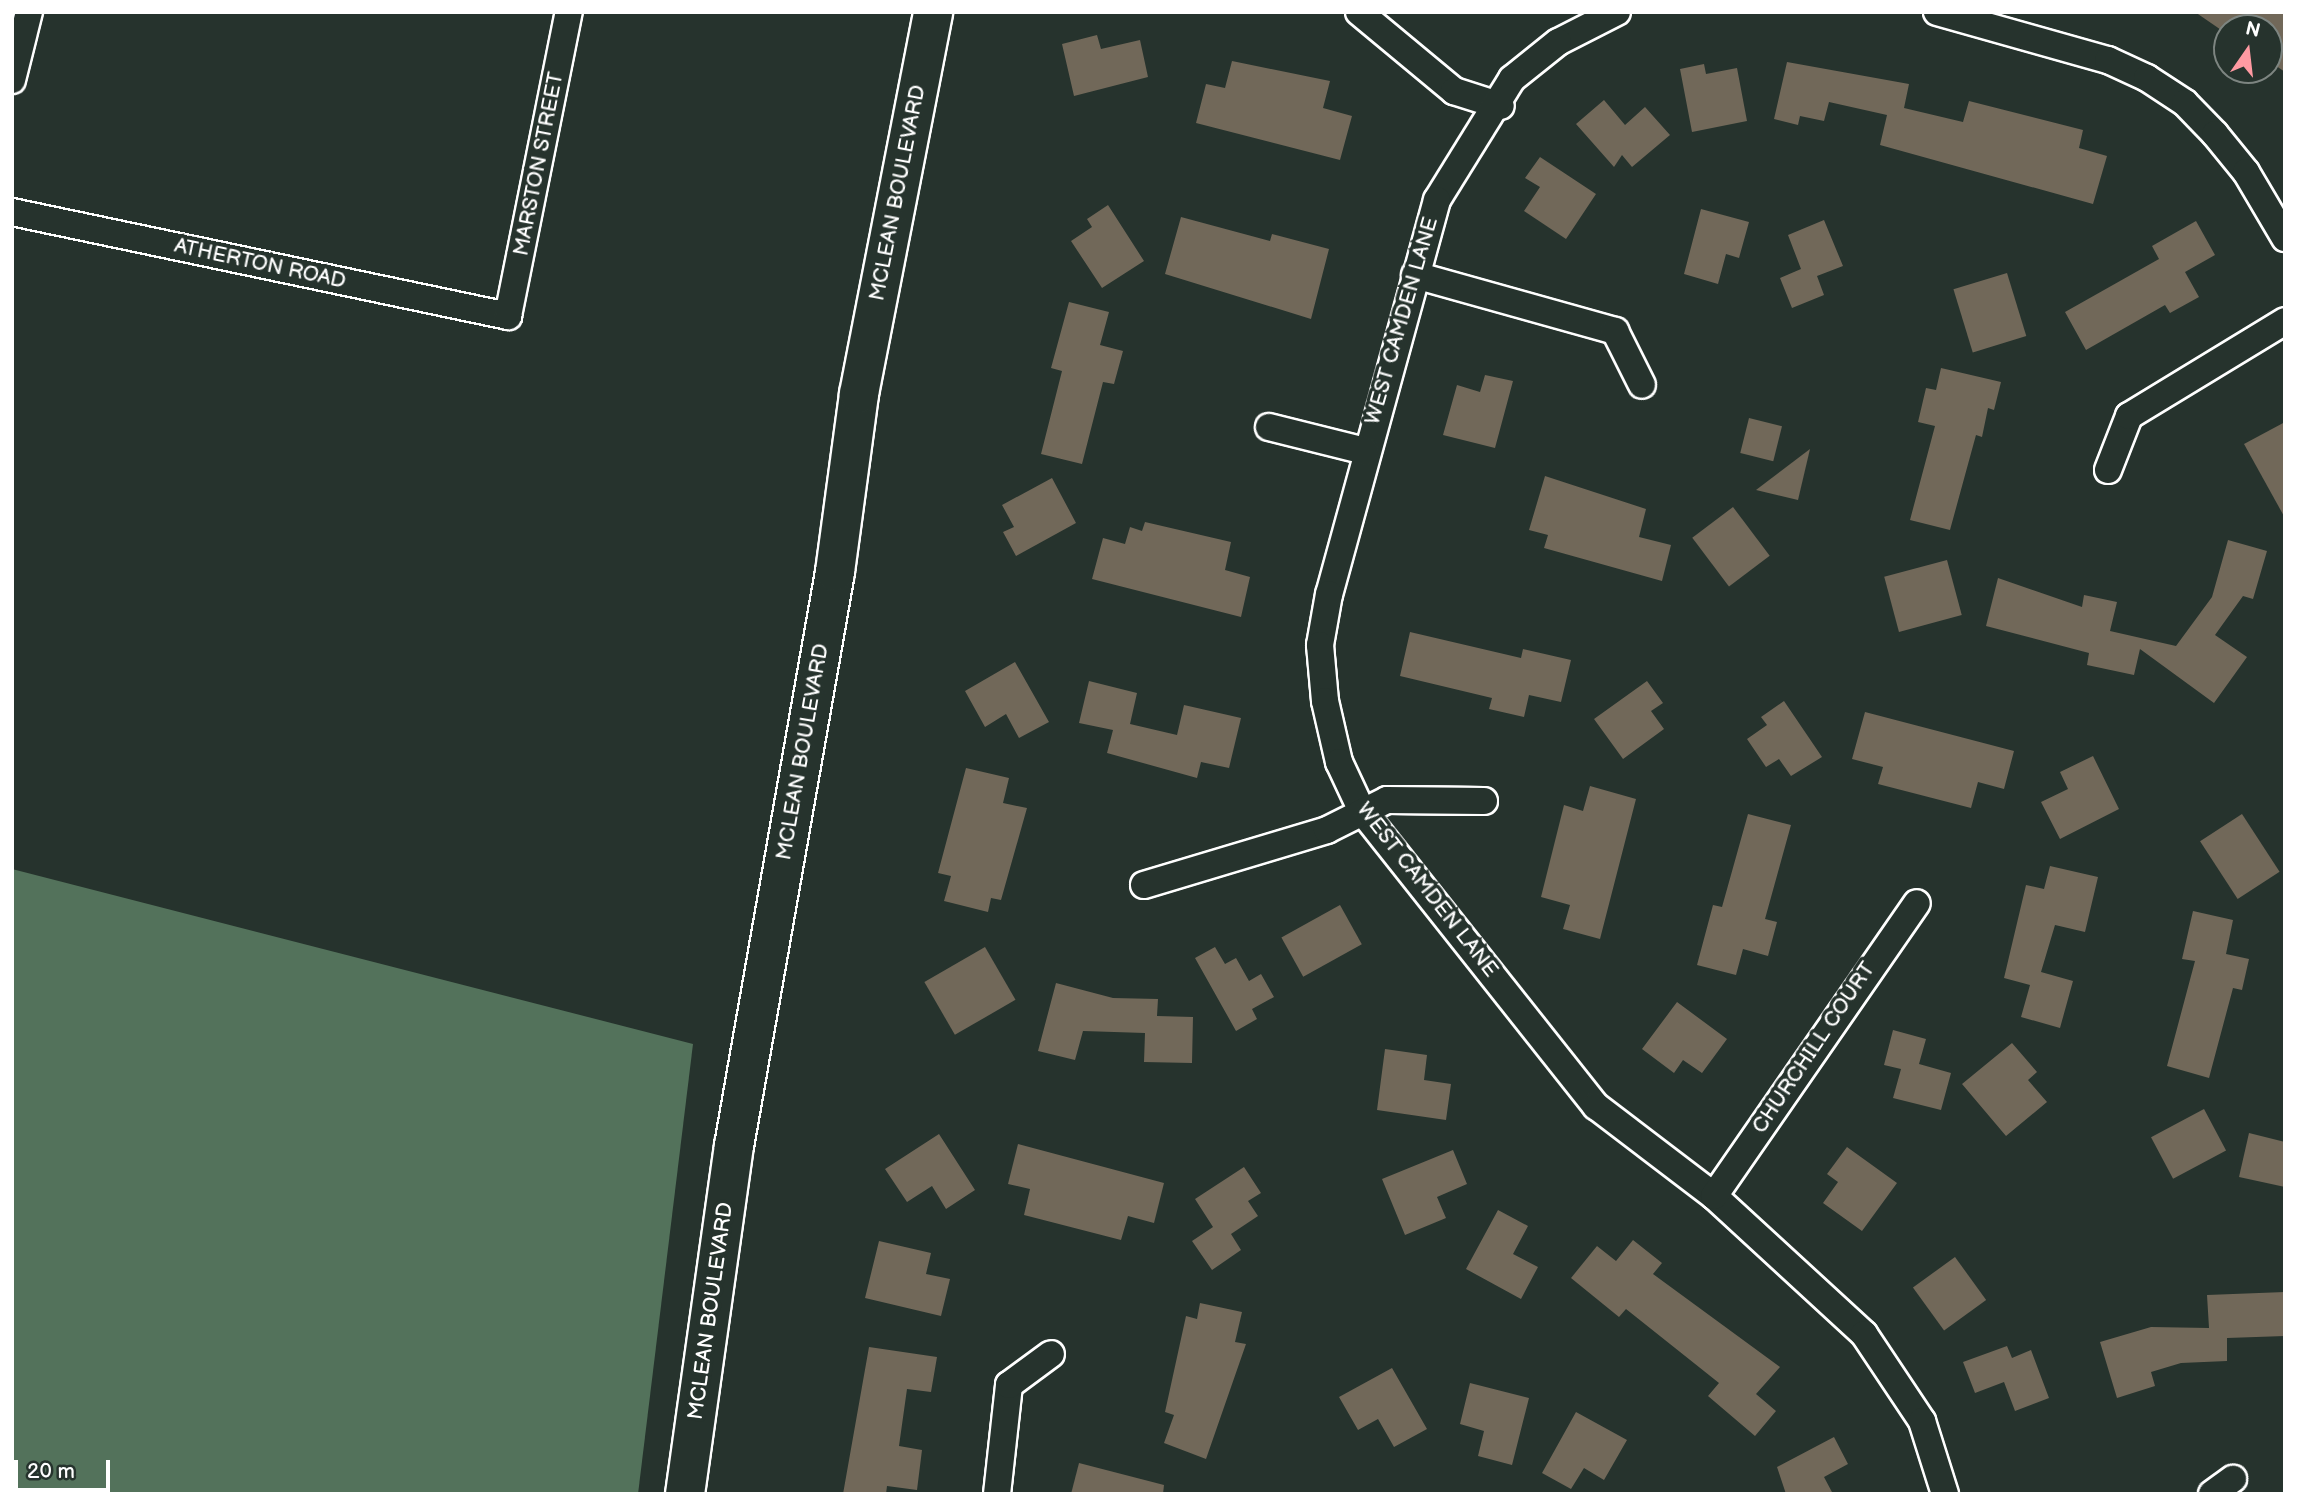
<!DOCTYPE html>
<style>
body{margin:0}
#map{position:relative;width:2297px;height:1506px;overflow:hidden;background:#26332d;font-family:"Balsamiq Sans",sans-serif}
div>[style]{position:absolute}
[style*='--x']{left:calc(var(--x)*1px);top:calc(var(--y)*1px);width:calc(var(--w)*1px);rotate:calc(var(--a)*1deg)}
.green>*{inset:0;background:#53725b}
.building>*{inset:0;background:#716859;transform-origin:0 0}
.roads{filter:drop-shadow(2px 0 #fff) drop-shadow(-2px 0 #fff) drop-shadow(0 2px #fff) drop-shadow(0 -2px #fff)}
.minor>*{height:26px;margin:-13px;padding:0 13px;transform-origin:13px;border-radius:13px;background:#26332d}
.secondary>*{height:38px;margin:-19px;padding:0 19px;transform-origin:19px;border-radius:19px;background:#26332d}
span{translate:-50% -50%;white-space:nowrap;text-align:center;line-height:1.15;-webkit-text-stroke:7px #26332d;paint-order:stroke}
.street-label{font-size:21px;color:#fff}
.frame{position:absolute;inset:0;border:14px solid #fff;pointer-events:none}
.north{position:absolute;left:2213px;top:14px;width:70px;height:70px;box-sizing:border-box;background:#26332d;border:2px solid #7d8581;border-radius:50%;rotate:14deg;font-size:19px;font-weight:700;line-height:28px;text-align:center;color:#fff}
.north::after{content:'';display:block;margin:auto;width:24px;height:32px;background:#ff9aa2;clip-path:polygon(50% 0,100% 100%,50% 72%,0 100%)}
.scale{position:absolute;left:14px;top:1460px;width:96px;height:32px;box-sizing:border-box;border:4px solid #fff;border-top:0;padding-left:9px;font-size:21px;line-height:24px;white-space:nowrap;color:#fff;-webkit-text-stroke:5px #26332d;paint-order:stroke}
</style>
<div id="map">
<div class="green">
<div style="clip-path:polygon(12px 869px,693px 1044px,638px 1494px,12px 1494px)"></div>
</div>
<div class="building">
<div style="clip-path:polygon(2195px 12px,2285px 12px,2285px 72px,2269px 61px,2269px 28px,2227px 28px,2227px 34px)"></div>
<div style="clip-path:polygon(1097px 35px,1101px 49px,1140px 40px,1148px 77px,1074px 96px,1062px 44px)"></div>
<div style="clip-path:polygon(1232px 61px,1330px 81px,1323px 108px,1352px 116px,1340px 160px,1196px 123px,1206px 84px,1225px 88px)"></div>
<div style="clip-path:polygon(1787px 62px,1909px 84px,1904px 108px,1963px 122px,1969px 101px,2083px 130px,2079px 148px,2107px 156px,2093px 204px,1880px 145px,1887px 115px,1829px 102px,1824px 121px,1800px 116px,1798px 125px,1774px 119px)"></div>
<div style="clip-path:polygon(1704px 64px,1706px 74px,1737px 68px,1747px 121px,1692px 132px,1680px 69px)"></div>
<div style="clip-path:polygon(1604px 100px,1625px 125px,1645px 107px,1670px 135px,1632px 167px,1622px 155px,1614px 167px,1576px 124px)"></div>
<div style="clip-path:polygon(1540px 157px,1596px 194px,1566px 239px,1524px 211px,1540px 187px,1525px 178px)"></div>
<div style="clip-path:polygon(1108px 205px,1144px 261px,1102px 288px,1071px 241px,1092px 227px,1087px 219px)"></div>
<div style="clip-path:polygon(1701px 209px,1749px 222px,1739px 258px,1726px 254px,1718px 284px,1684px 274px)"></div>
<div style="clip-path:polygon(1181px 217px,1270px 241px,1272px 234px,1329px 249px,1311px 319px,1165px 274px)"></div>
<div style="clip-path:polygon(1824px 220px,1843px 266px,1817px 276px,1824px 295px,1792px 308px,1780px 278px,1801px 269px,1788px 235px)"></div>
<div style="clip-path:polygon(2196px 221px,2215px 255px,2185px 272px,2199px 297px,2170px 313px,2165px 305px,2086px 350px,2065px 312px,2159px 259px,2152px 246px)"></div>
<div style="left:2007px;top:273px;width:66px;height:56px;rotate:73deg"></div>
<div style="clip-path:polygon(1069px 302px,1109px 312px,1100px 345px,1123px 351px,1114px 384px,1103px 382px,1082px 464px,1041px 454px,1062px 371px,1051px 368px)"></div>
<div style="clip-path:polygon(1941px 368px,2001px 382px,1994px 410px,1988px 408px,1982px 437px,1976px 435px,1950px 530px,1910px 520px,1935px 426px,1918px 422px,1926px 388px,1936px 390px)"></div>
<div style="clip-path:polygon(1485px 375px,1513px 381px,1495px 448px,1443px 435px,1457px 385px,1480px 392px)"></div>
<div style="left:1749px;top:418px;width:34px;height:36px;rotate:14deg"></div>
<div style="clip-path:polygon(2285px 422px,2285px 518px,2244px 444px)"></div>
<div style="clip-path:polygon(1810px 449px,1798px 500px,1756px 490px)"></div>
<div style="clip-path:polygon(1545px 476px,1646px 509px,1639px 537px,1671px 545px,1662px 581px,1544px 548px,1548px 535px,1529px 530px)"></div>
<div style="clip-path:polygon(1052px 478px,1076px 523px,1016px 556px,1003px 532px,1014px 527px,1002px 505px)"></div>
<div style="left:1733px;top:507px;width:61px;height:51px;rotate:53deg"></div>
<div style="clip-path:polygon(1145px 522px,1231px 542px,1225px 570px,1250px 577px,1241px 617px,1092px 579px,1103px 538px,1125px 544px,1130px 527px,1142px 531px)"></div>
<div style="clip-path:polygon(2228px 540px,2267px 551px,2253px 599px,2243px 596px,2215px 635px,2247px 657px,2214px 703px,2140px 649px,2134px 675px,2087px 665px,2089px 653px,1986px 626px,1998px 578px,2082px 607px,2084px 595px,2117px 602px,2110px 631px,2176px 646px,2212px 597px)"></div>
<div style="left:1947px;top:560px;width:57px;height:65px;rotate:75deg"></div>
<div style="clip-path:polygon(1410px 632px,1521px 658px,1523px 649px,1571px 660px,1561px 702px,1529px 695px,1524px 717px,1489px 709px,1492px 698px,1400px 676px)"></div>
<div style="clip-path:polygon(1015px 662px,1049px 722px,1019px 738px,1006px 714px,985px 727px,965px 691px)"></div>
<div style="clip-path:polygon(1089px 681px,1137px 693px,1130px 724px,1177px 735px,1184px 705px,1241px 718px,1229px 768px,1201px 762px,1197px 778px,1107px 753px,1113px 730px,1079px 723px)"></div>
<div style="clip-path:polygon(1647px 681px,1663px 703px,1651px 711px,1664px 729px,1623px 759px,1594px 719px)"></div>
<div style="clip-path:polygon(1784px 701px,1822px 757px,1791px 776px,1779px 759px,1766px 767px,1747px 739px,1767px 725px,1761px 717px)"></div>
<div style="clip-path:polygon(1865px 712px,2014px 751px,2004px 789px,1978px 782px,1971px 808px,1878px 784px,1883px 767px,1852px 759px)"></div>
<div style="clip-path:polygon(2093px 756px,2119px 809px,2060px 839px,2041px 802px,2068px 789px,2060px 772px)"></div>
<div style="clip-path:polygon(966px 768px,1009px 778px,1003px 803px,1027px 808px,1001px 900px,991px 898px,988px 912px,944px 901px,951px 876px,938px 873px)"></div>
<div style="clip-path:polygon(1590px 786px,1636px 799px,1600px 939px,1563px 929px,1570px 905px,1541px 897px,1564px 805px,1583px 811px)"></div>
<div style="clip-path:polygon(1748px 814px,1791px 825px,1765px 919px,1777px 922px,1768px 956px,1743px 949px,1736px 975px,1697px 965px,1713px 905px,1722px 907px)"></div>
<div style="left:2242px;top:814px;width:69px;height:50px;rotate:57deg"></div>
<div style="clip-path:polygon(2050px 866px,2098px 877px,2085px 932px,2055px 925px,2041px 972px,2073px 981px,2060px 1028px,2021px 1017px,2030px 985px,2004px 978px,2026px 885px,2044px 889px)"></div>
<div style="left:1340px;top:905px;width:45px;height:67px;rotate:61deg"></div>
<div style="clip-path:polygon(2193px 911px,2233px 920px,2226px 954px,2249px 959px,2242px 990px,2233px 988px,2209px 1078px,2167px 1066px,2195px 961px,2182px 959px)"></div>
<div style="left:985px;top:947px;width:61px;height:70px;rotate:60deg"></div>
<div style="clip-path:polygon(1215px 947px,1225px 964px,1236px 958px,1249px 981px,1261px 974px,1274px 997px,1252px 1009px,1257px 1019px,1236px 1031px,1195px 958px)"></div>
<div style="clip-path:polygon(1056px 983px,1113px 998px,1158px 999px,1157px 1016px,1193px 1017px,1192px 1063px,1144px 1062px,1145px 1033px,1083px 1031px,1075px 1060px,1038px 1051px)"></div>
<div style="clip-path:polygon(1677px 1002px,1727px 1039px,1702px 1073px,1683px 1060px,1674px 1073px,1642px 1049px)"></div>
<div style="clip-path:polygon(1893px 1030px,1926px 1039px,1919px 1064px,1951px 1073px,1941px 1110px,1893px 1098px,1901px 1069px,1884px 1065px)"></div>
<div style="clip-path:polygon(2012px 1043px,2037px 1072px,2028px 1080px,2047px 1102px,2006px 1136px,1962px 1084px)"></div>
<div style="clip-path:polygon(1385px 1049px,1427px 1055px,1424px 1080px,1451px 1084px,1446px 1120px,1377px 1110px)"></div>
<div style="left:2204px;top:1109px;width:47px;height:60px;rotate:62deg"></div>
<div style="clip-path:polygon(2249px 1133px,2285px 1142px,2285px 1187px,2239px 1177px)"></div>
<div style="clip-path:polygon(939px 1134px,975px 1190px,946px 1209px,932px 1186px,907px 1202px,885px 1169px)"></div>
<div style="clip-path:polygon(1018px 1144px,1164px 1183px,1154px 1223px,1128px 1216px,1121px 1240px,1024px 1215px,1030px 1189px,1008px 1184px)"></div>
<div style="clip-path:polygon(1847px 1147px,1897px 1183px,1862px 1231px,1823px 1203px,1838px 1182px,1827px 1174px)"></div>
<div style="clip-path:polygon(1453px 1150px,1467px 1184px,1437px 1197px,1446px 1218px,1405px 1235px,1382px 1179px)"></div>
<div style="clip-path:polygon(1244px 1167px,1261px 1193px,1248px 1201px,1258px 1216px,1231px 1234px,1241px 1250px,1212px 1270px,1192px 1241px,1213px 1227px,1195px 1199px)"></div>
<div style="clip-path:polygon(1498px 1210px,1528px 1226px,1513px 1254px,1538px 1267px,1521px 1299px,1466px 1269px)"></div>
<div style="clip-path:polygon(1633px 1240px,1662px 1263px,1653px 1274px,1780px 1367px,1756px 1394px,1776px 1411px,1755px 1436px,1708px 1396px,1719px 1383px,1626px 1309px,1619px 1317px,1571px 1278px,1597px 1246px,1616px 1261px)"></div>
<div style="clip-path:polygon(879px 1241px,931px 1253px,926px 1274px,950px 1279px,941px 1316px,865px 1298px)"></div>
<div style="left:1955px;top:1257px;width:53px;height:52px;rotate:54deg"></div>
<div style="clip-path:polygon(2285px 1292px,2285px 1336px,2227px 1338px,2227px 1361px,2181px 1363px,2151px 1372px,2155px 1386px,2117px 1398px,2100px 1342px,2151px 1327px,2209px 1328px,2207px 1295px)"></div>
<div style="clip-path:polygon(1200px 1303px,1242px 1312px,1235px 1342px,1246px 1344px,1206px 1459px,1164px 1443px,1174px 1415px,1165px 1412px,1186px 1316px,1197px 1319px)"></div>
<div style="clip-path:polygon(2007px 1346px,2012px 1358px,2031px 1350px,2049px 1398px,2015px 1411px,2004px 1382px,1975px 1393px,1963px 1362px)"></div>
<div style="clip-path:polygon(869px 1347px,937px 1357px,931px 1392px,907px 1389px,899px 1446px,922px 1450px,917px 1490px,887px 1486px,886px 1494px,843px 1494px)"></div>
<div style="clip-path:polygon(1392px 1368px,1427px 1429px,1394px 1447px,1378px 1419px,1358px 1430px,1339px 1397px)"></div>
<div style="clip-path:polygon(1470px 1383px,1529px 1398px,1512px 1465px,1478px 1456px,1484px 1431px,1460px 1424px)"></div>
<div style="clip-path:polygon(1576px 1412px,1627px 1440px,1604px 1480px,1584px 1468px,1571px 1489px,1542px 1473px)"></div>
<div style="clip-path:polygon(1834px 1437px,1848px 1464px,1824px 1477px,1833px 1494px,1786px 1494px,1777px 1467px)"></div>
<div style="clip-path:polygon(1079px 1463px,1164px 1485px,1163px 1494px,1071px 1494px)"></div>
</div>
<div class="roads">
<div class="minor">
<div style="--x:1359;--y:12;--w:124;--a:39.7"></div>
<div style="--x:1454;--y:91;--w:49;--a:17.7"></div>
<div style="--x:1617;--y:12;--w:66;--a:153"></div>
<div style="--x:1558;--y:42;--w:59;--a:141.2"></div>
<div style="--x:1512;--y:79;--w:142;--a:121.8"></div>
<div style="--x:1437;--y:200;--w:409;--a:105.3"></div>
<div style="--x:1329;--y:594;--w:52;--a:100"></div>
<div style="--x:1320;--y:645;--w:56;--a:84.9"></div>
<div style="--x:1325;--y:701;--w:63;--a:77.1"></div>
<div style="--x:1339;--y:762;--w:54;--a:64.9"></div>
<div style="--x:1362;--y:811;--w:377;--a:51.6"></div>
<div style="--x:1596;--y:1106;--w:148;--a:37.3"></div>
<div style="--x:1714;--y:1196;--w:204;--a:42.6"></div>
<div style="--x:1864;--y:1334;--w:105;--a:56.3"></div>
<div style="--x:1922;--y:1421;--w:77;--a:72.5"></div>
<div style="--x:1937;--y:12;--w:178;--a:15.7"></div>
<div style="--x:2108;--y:60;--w:43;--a:24.8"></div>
<div style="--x:2147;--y:78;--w:45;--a:33.3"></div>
<div style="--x:2185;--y:103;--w:43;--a:45.9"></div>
<div style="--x:2215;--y:134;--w:49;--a:50.8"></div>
<div style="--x:2246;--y:172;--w:77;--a:59.4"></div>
<div style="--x:12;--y:80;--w:70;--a:-76"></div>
<div style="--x:12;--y:212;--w:507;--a:11.84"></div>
<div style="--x:508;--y:316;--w:310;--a:-78.7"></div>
<div style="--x:1415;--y:275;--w:208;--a:15.6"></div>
<div style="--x:1615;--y:331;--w:60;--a:63.4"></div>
<div style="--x:1269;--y:427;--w:99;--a:14"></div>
<div style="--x:2108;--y:470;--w:58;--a:-68.7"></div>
<div style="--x:2129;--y:416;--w:183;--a:-31.3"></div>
<div style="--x:1144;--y:885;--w:191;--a:-16.7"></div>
<div style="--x:1327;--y:830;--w:67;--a:-26.6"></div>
<div style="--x:1387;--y:800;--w:97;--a:0.6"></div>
<div style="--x:1714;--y:1196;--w:356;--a:-55.3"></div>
<div style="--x:997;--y:1494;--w:110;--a:-83.7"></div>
<div style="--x:1009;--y:1385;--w:52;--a:-36.4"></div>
<div style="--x:2212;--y:1494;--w:26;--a:-36"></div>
</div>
<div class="secondary">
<div style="--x:685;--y:1494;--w:351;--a:-82"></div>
<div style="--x:734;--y:1146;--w:583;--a:-80.02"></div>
<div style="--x:835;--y:572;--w:180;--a:-82.3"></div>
<div style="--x:859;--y:394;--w:389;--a:-79"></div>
</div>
</div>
<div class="street-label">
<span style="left:539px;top:164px;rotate:-79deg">MARSTON STREET</span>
<span style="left:898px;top:193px;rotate:-79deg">MCLEAN BOULEVARD</span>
<span style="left:260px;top:264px;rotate:12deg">ATHERTON ROAD</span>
<span style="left:1402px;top:321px;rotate:-74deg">WEST CAMDEN LANE</span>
<span style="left:803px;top:752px;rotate:-80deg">MCLEAN BOULEVARD</span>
<span style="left:1427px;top:890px;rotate:52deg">WEST CAMDEN LANE</span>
<span style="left:1814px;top:1048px;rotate:-56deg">CHURCHILL COURT</span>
<span style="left:711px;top:1311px;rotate:-82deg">MCLEAN BOULEVARD</span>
</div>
<div class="frame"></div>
<div class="north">N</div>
<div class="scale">20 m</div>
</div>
